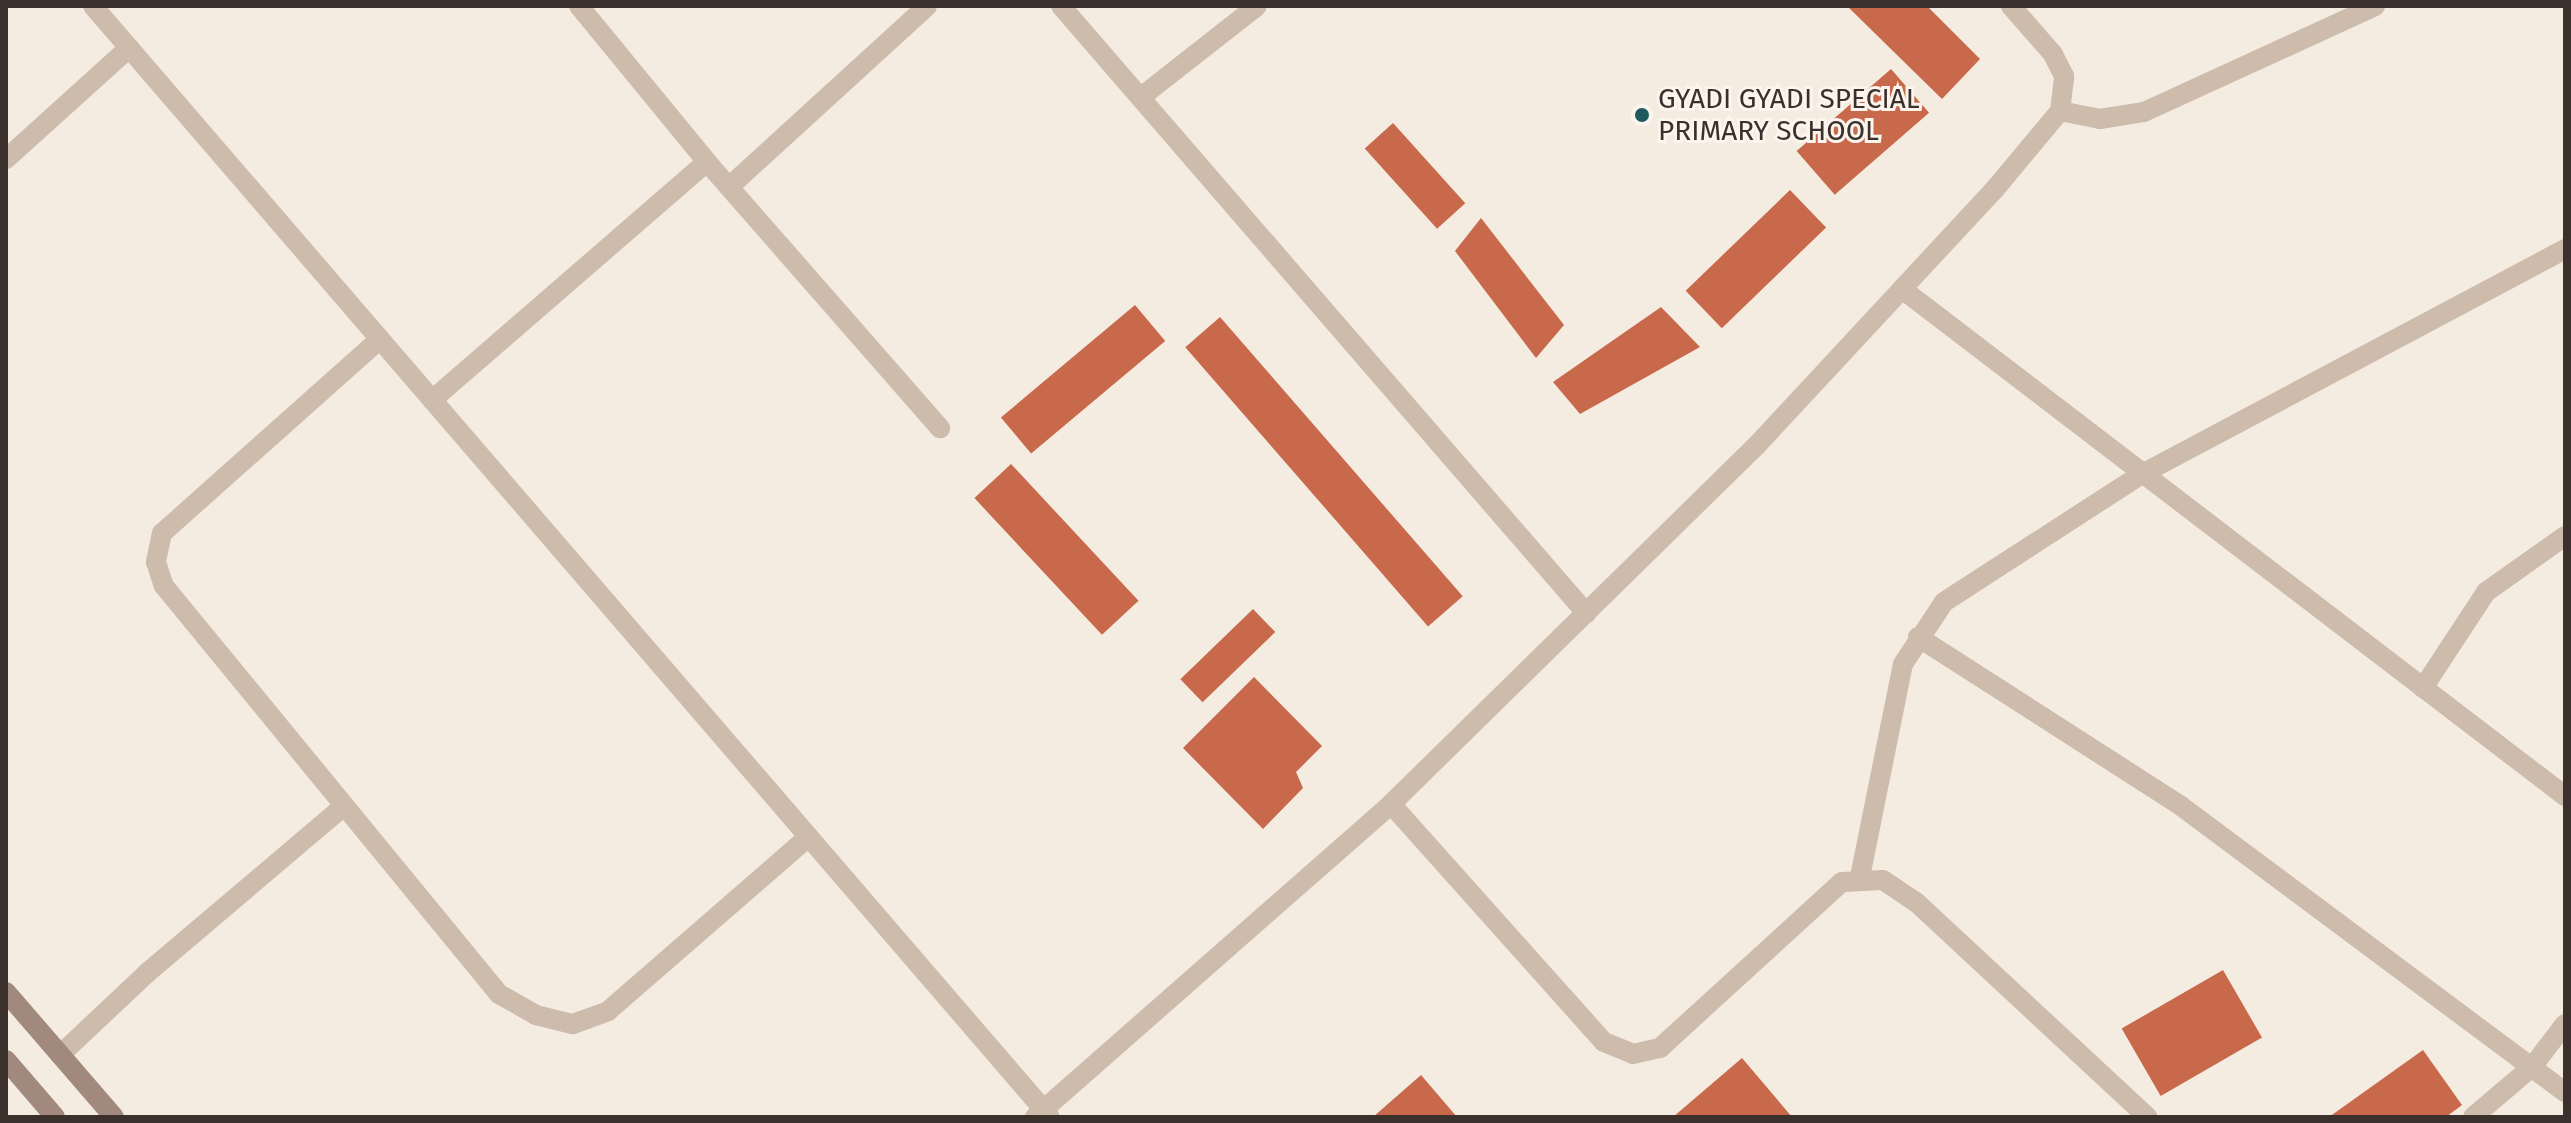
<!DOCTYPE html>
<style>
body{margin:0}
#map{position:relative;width:2571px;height:1123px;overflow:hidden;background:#f4ebe1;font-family:"Fira Sans",sans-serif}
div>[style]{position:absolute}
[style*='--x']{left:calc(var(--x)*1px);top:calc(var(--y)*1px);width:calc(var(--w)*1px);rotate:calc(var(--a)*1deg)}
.building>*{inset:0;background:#c8694b;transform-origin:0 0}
.lane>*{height:20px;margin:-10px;padding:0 10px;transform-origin:10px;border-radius:10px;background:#cdbbac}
.street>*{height:20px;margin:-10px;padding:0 10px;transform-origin:10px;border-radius:10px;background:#cdbbac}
.secondary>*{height:20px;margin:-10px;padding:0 10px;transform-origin:10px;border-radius:10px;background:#a18a7d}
.dots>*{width:22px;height:22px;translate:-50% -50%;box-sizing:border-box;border:4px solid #fbf5ee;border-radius:50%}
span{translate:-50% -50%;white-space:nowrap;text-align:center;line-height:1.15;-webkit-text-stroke:6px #fbf5ee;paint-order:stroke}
.poi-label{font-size:28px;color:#3b302b}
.left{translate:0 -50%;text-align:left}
.frame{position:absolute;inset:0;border:8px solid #3b302b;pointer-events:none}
</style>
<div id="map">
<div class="building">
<div style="clip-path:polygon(1847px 6px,1927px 6px,1980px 59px,1942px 99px)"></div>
<div style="left:1891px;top:69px;width:58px;height:125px;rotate:49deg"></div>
<div style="left:1393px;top:123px;width:108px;height:38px;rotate:48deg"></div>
<div style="left:1790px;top:190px;width:52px;height:145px;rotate:46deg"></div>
<div style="clip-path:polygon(1481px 218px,1564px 325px,1536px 358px,1455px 251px)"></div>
<div style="left:1135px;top:305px;width:47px;height:175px;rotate:50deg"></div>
<div style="clip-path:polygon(1661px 307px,1700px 347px,1580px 414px,1553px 382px)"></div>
<div style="left:1220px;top:317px;width:370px;height:46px;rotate:49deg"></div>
<div style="left:1011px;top:464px;width:187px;height:50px;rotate:47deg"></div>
<div style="left:1253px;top:609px;width:32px;height:101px;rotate:46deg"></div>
<div style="clip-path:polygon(1254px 677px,1322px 746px,1296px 772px,1303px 788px,1263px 829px,1183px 748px)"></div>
<div style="left:2223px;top:970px;width:78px;height:117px;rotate:60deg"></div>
<div style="clip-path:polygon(2423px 1050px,2462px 1105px,2446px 1117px,2329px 1117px)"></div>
<div style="clip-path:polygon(1742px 1058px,1792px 1117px,1673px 1117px)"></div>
<div style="clip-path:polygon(1421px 1075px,1457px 1117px,1373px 1117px)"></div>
</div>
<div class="lane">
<div style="--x:1141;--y:97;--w:147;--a:-38.1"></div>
</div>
<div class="street">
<div style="--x:93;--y:6;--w:1466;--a:49.26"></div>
<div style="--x:579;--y:6;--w:202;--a:50.6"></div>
<div style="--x:707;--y:162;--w:354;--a:48.8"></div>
<div style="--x:1061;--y:6;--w:803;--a:49.14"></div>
<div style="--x:2060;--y:111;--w:41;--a:11.3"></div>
<div style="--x:2100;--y:119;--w:45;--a:-9"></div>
<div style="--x:2144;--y:112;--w:254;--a:-24.6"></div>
<div style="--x:6;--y:159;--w:166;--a:-42.1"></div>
<div style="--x:729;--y:187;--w:268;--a:-42.4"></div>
<div style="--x:1902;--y:289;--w:835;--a:37.41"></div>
<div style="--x:380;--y:339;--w:292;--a:138.3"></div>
<div style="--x:162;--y:533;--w:30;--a:102"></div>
<div style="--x:156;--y:562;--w:25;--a:72"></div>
<div style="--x:164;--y:586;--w:528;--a:50.61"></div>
<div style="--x:499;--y:994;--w:43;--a:29.6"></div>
<div style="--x:536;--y:1015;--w:38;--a:14"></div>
<div style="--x:573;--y:1024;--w:37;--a:-20"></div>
<div style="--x:608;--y:1011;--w:265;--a:-41"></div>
<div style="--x:432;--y:400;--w:364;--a:-40.9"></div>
<div style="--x:1918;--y:637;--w:313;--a:32.7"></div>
<div style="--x:2181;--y:806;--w:479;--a:36.7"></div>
<div style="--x:2423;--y:688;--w:115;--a:-56.7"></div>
<div style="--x:2486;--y:592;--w:97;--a:-35.3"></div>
<div style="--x:1391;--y:804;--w:319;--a:48.2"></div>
<div style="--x:1604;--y:1042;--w:31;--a:22"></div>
<div style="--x:1633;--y:1054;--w:28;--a:-13"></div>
<div style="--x:1660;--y:1048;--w:246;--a:-42.4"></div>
<div style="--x:1842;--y:882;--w:41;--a:-2.8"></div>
<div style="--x:1883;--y:880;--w:40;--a:34"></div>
<div style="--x:1916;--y:902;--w:316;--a:42.9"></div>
<div style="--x:1860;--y:877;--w:217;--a:-78.6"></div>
<div style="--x:1903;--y:664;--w:74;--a:-56.5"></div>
<div style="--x:1944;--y:602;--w:236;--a:-32.9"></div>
<div style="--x:2142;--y:474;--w:479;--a:-28"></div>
<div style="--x:60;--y:1055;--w:120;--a:-43.3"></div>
<div style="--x:147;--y:973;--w:258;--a:-40.3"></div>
<div style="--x:1035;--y:1117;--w:474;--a:-41.3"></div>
<div style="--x:1391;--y:804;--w:513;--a:-44.45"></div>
<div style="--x:1757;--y:445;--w:350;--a:-47.1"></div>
<div style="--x:1995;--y:189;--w:102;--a:-50.2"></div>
<div style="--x:2060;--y:111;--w:35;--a:-83"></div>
<div style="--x:2064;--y:76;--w:25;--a:-117"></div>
<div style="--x:2053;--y:54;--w:64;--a:-131.2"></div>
<div style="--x:2473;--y:1117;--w:77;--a:-40.3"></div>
<div style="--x:2532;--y:1067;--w:54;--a:-52.5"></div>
</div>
<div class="secondary">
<div style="--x:6;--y:992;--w:165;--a:49.2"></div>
<div style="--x:6;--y:1060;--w:75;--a:49.3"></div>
</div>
<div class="dots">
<div style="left:1642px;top:115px;background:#1f5a5e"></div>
</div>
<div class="poi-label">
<span class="left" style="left:1658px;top:115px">GYADI GYADI SPECIAL<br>PRIMARY SCHOOL</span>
</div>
<div class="frame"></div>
</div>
